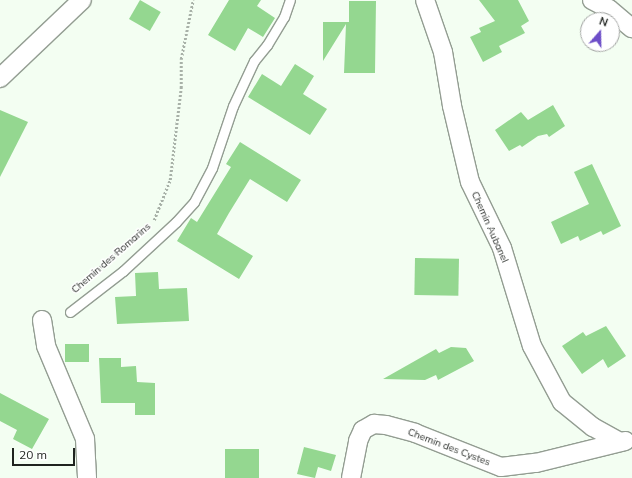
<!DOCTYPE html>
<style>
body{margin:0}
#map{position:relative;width:632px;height:478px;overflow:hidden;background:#f3fef2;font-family:Mulish,sans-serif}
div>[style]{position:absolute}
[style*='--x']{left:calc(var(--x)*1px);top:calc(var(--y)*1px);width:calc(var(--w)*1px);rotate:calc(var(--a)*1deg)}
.building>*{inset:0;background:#94d790;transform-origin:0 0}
.path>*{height:2.5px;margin-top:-1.25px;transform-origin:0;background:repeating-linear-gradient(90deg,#a8b1a8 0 2px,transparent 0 4px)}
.roads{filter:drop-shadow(1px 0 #939d92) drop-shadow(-1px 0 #939d92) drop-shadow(0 1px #939d92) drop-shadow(0 -1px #939d92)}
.service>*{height:9px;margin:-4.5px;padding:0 4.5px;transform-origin:4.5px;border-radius:4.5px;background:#fff}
.minor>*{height:18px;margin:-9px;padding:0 9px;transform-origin:9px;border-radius:9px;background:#fff}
span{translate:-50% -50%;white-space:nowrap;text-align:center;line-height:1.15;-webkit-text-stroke:3px #fff;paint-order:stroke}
.street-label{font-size:10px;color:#1f231f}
.north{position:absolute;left:580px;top:12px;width:40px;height:40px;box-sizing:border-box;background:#fff;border:1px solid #a5a7a5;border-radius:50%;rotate:20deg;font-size:11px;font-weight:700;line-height:16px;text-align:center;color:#1f231f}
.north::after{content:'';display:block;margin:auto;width:14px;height:18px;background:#6d4ec8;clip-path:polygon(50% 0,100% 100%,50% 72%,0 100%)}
.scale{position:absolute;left:12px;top:448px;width:63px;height:18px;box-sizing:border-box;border:2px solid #1f231f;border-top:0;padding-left:5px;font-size:12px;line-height:14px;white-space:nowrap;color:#1f231f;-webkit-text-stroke:3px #fff;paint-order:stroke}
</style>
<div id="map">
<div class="building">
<div style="left:140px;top:0;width:24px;height:22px;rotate:30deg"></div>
<div style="clip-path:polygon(229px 0,261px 0,257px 6px,275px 18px,263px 37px,248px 28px,235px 51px,208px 35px)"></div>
<div style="clip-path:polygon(479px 0,518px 0,529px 21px,521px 26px,525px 33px,499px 46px,502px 52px,483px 62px,470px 37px,481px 32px,479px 28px,495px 21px)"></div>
<div style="clip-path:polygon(349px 1px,376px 1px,375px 73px,344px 73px,346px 24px,323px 61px,323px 22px,349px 22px)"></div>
<div style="clip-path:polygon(295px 64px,314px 76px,303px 94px,327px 109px,310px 135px,248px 97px,262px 74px,281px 86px)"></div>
<div style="clip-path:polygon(553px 105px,565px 126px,549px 137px,547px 134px,538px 136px,522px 147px,520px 145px,509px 151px,495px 130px,521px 112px,528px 120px)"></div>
<div style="clip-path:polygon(0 110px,28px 122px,0 177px)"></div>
<div style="clip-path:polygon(240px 142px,301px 180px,287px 202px,250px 179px,229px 213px,217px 234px,253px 256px,239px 279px,177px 241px,191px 218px,197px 222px,231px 167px,226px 164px)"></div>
<div style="clip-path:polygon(592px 164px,621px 226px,603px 235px,601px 231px,580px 241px,578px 236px,561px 244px,551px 222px,589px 204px,574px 172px)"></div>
<div style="left:415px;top:258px;width:44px;height:37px;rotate:1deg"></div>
<div style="clip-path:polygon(158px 272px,159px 289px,187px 288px,189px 321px,117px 324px,115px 297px,136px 296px,135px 273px)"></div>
<div style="clip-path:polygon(606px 326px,626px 356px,608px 368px,603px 359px,582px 374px,562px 346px,583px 332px,586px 336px)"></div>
<div style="left:89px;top:344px;width:18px;height:24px;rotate:90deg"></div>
<div style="clip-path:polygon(451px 347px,466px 348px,474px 361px,438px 380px,436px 375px,425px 380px,383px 379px,436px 349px,439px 353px)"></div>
<div style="clip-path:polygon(99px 358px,121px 358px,121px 367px,136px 366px,137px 382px,155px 383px,155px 415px,135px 415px,135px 403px,101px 403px)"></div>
<div style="clip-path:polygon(0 393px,49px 419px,32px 449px,13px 439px,17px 430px,0 421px)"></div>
<div style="clip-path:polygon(304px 447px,336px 455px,331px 471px,318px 467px,315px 478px,297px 474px)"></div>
<div style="left:225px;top:449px;width:34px;height:29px"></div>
</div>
<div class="path">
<div style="--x:154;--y:220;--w:43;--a:-68.2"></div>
<div style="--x:170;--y:180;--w:93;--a:-83.2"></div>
<div style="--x:181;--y:88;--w:29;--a:-90"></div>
<div style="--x:181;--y:59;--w:60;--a:-78.5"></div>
<div style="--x:91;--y:275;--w:55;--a:-41.3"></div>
</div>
<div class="roads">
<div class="service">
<div style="--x:70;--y:312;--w:67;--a:-37.7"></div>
<div style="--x:123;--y:271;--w:72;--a:-42.8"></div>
<div style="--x:176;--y:222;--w:27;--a:-48"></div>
<div style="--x:194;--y:202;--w:38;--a:-62"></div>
<div style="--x:212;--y:168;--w:65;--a:-71.3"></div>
<div style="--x:233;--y:106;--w:50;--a:-65"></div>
<div style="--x:254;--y:61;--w:21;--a:-51"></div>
<div style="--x:267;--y:45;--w:33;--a:-59"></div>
<div style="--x:284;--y:17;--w:18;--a:-71"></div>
</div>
<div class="minor">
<div style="--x:425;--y:0;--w:55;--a:70.9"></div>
<div style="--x:443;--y:52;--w:55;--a:80.5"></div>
<div style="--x:452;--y:106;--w:78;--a:76.7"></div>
<div style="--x:470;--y:182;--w:73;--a:64.1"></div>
<div style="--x:502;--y:248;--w:102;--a:73"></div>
<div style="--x:532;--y:346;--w:64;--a:61.8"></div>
<div style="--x:562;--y:402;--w:40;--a:39"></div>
<div style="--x:593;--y:427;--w:31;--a:29"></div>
<div style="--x:592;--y:0;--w:19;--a:28"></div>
<div style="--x:609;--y:9;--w:30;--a:40"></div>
<div style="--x:0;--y:78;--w:113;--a:-43.6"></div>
<div style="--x:42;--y:320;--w:26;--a:81"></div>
<div style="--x:46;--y:346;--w:101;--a:67.2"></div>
<div style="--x:85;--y:439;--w:39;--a:87"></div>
<div style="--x:351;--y:478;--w:38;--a:-79"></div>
<div style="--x:358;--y:441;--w:12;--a:-66"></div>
<div style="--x:363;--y:430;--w:13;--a:-29"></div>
<div style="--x:374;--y:424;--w:12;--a:5"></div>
<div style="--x:386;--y:425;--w:30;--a:15"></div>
<div style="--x:415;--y:433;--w:92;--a:21.6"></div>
<div style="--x:501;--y:467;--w:35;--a:-7"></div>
<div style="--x:536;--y:463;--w:92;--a:-13.9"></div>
</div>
</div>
<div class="street-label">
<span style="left:490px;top:227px;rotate:66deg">Chemin Aubanel</span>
<span style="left:111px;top:258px;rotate:-41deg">Chemin des Romarins</span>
<span style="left:449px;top:447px;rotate:21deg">Chemin des Cystes</span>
</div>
<div class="north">N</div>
<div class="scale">20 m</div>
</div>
